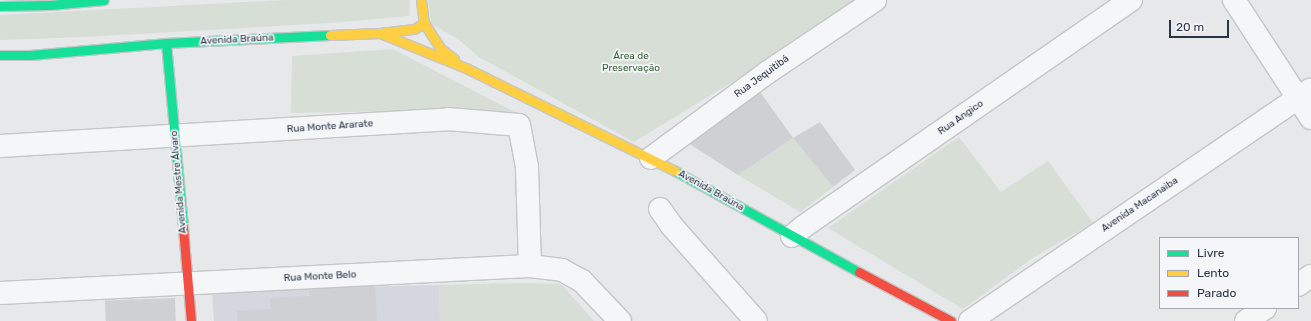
<!DOCTYPE html>
<meta charset="utf-8">
<style>
body{margin:0}
#map{position:relative;width:1311px;height:321px;overflow:hidden;background:#e6e8ea;font-family:Rubik,sans-serif}
div>[style]{position:absolute}
[style*='--x']{left:calc(var(--x)*1px);top:calc(var(--y)*1px);width:calc(var(--w)*1px);rotate:calc(var(--a)*1deg)}
.built>*{inset:0;background:#d4d7dd}
.green>*{inset:0;background:#d6ded6}
.building>*{inset:0;background:#ced0d3;transform-origin:0 0}
.roads{filter:drop-shadow(1px 0 #c4c6c8) drop-shadow(-1px 0 #c4c6c8) drop-shadow(0 1px #c4c6c8) drop-shadow(0 -1px #c4c6c8)}
.street>*{height:22px;margin:-11px;padding:0 11px;transform-origin:11px;border-radius:11px;background:#f5f6f7}
.fast>*{height:9px;margin:-4.5px;padding:0 4.5px;transform-origin:4.5px;border-radius:4.5px;background:#16e098}
.slow>*{height:9px;margin:-4.5px;padding:0 4.5px;transform-origin:4.5px;border-radius:4.5px;background:#ffcf43}
.jam>*{height:9px;margin:-4.5px;padding:0 4.5px;transform-origin:4.5px;border-radius:4.5px;background:#f24e42}
span{translate:-50% -50%;white-space:nowrap;text-align:center;line-height:1.15;-webkit-text-stroke:3.5px #f4f6f9;paint-order:stroke}
.street-label{font-size:10px;color:#2b3445}
.park-label{font-size:10px;color:#3f6138}
.legend{position:absolute;left:1159px;top:237px;width:140px;height:72px;box-sizing:border-box;background:#f4f6f9;border:1px solid #a4a8b1;margin:0;padding:5px 7px;list-style:none;font-size:12px;color:#2b3445}
.legend li{display:flex;align-items:center;gap:8px;height:20px}
.legend b{width:20px;border:1px solid #a4a8b1}
.scale{position:absolute;left:1169px;top:20px;width:60px;height:18px;box-sizing:border-box;border:2px solid #2b3445;border-top:0;padding-left:5px;font-size:12px;line-height:14px;white-space:nowrap;color:#2b3445;-webkit-text-stroke:3px #f4f6f9;paint-order:stroke}
</style>
<div id="map">
<div class="built">
<div style="clip-path:polygon(439px 285px,440px 321px,214px 321px,212px 290px)"></div>
</div>
<div class="green">
<div style="clip-path:polygon(287px 0,410px 0,409px 16px,330px 23px,84px 37px,0 40px,0 15px)"></div>
<div style="clip-path:polygon(428px 0,858px 0,765px 62px,634px 142px,479px 57px,458px 39px,431px 24px)"></div>
<div style="clip-path:polygon(393px 49px,530px 120px,464px 110px,291px 113px,292px 56px)"></div>
<div style="clip-path:polygon(959px 137px,1001px 192px,1048px 161px,1093px 223px,1034px 257px,963px 309px,828px 228px)"></div>
<div style="clip-path:polygon(793px 138px,833px 187px,800px 212px,738px 175px)"></div>
<div style="clip-path:polygon(525px 283px,561px 284px,594px 321px,440px 321px,439px 285px)"></div>
</div>
<div class="building">
<div style="clip-path:polygon(758px 89px,793px 138px,738px 175px,688px 143px)"></div>
<div style="clip-path:polygon(820px 122px,855px 170px,833px 187px,793px 138px)"></div>
<div style="clip-path:polygon(375px 284px,377px 321px,237px 321px,237px 311px,271px 309px,270px 298px,309px 296px,309px 287px)"></div>
<div style="left:175px;top:298px;width:23px;height:70px;rotate:88deg"></div>
</div>
<div class="roads">
<div class="street">
<div style="--x:1234;--y:0;--w:141;--a:56.9"></div>
<div style="--x:0;--y:146;--w:449;--a:-3.4"></div>
<div style="--x:448;--y:119;--w:71;--a:4.8"></div>
<div style="--x:519;--y:125;--w:43;--a:79.2"></div>
<div style="--x:527;--y:167;--w:99;--a:88.3"></div>
<div style="--x:651;--y:158;--w:145;--a:-36.3"></div>
<div style="--x:768;--y:72;--w:129;--a:-33.9"></div>
<div style="--x:660;--y:209;--w:19;--a:55"></div>
<div style="--x:671;--y:225;--w:128;--a:48.5"></div>
<div style="--x:792;--y:236;--w:14;--a:-39"></div>
<div style="--x:803;--y:227;--w:399;--a:-34.7"></div>
<div style="--x:1298;--y:285;--w:16;--a:-35"></div>
<div style="--x:0;--y:293;--w:531;--a:-2.92"></div>
<div style="--x:530;--y:266;--w:32;--a:7"></div>
<div style="--x:562;--y:270;--w:23;--a:29"></div>
<div style="--x:582;--y:281;--w:55;--a:46.5"></div>
<div style="--x:970;--y:321;--w:412;--a:-34.2"></div>
<div style="--x:1246;--y:321;--w:23;--a:-34"></div>
</div>
<div class="fast">
<div style="--x:0;--y:6;--w:50;--a:-1.1"></div>
<div style="--x:50;--y:5;--w:54;--a:-5.3"></div>
<div style="--x:166;--y:43;--w:186;--a:84.7"></div>
<div style="--x:0;--y:55;--w:30;--a:0"></div>
<div style="--x:30;--y:55;--w:137;--a:-5"></div>
<div style="--x:166;--y:43;--w:164;--a:-2.8"></div>
<div style="--x:675;--y:171;--w:210;--a:28.8"></div>
</div>
<div class="slow">
<div style="--x:421;--y:0;--w:23;--a:83"></div>
<div style="--x:424;--y:23;--w:30;--a:57"></div>
<div style="--x:440;--y:48;--w:18;--a:38"></div>
<div style="--x:380;--y:33;--w:95;--a:22.2"></div>
<div style="--x:468;--y:69;--w:231;--a:26.2"></div>
<div style="--x:330;--y:35;--w:50;--a:-2.3"></div>
<div style="--x:380;--y:33;--w:34;--a:-7"></div>
<div style="--x:414;--y:29;--w:12;--a:-31"></div>
</div>
<div class="jam">
<div style="--x:183;--y:228;--w:93;--a:85.1"></div>
<div style="--x:859;--y:272;--w:104;--a:28"></div>
</div>
</div>
<div class="street-label">
<span style="left:237px;top:40px;rotate:-3deg">Avenida Braúna</span>
<span style="left:762px;top:77px;rotate:-36deg">Rua Jequitibá</span>
<span style="left:961px;top:118px;rotate:-35deg">Rua Angico</span>
<span style="left:330px;top:127px;rotate:-4deg">Rua Monte Ararate</span>
<span style="left:179px;top:182px;rotate:-95deg">Avenida Mestre Álvaro</span>
<span style="left:711px;top:191px;rotate:29deg">Avenida Braúna</span>
<span style="left:1140px;top:205px;rotate:-34deg">Avenida Macanaiba</span>
<span style="left:320px;top:277px;rotate:-3deg">Rua Monte Belo</span>
</div>
<div class="park-label">
<span style="left:631px;top:62px">Área de<br>Preservação</span>
</div>
<ul class="legend">
<li><b style="height:5px;background:#16e098"></b>Livre</li>
<li><b style="height:5px;background:#ffcf43"></b>Lento</li>
<li><b style="height:5px;background:#f24e42"></b>Parado</li>
</ul>
<div class="scale">20 m</div>
</div>
